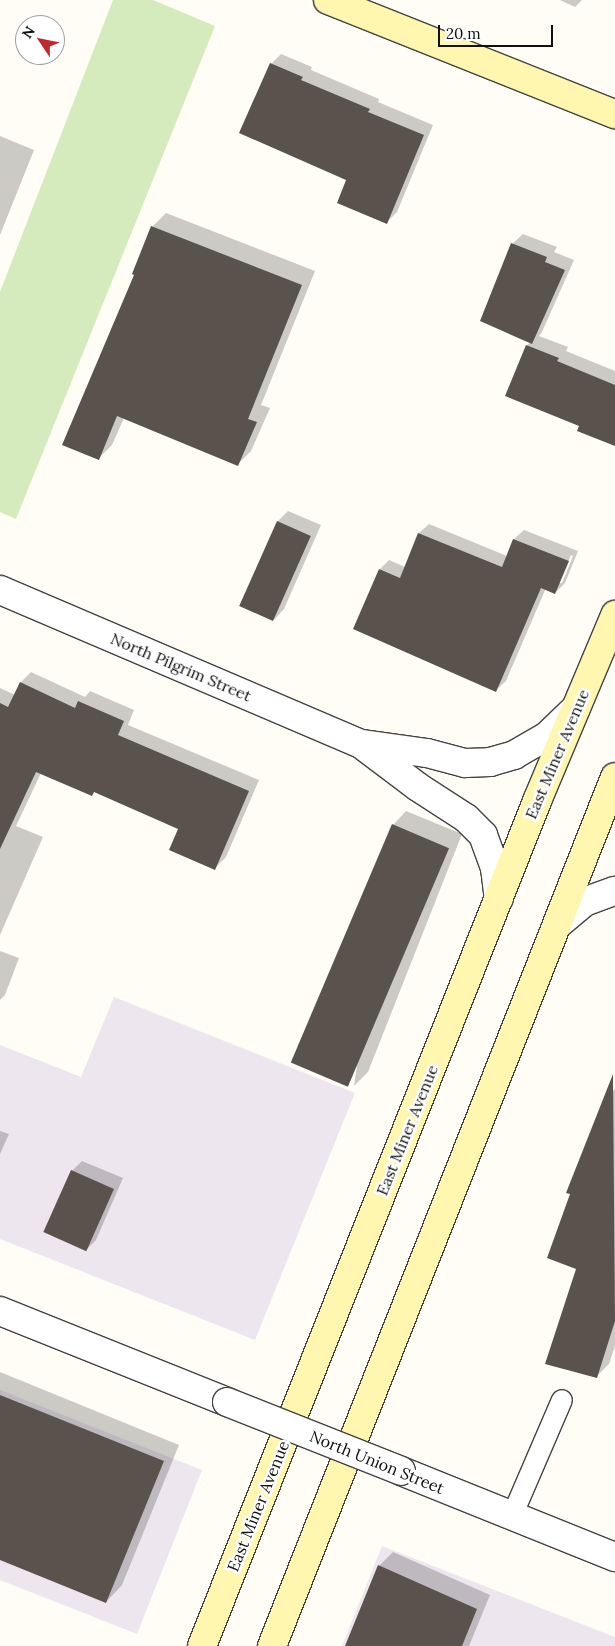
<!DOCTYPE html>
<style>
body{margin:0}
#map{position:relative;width:615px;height:1646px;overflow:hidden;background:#fffdf5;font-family:Lora,serif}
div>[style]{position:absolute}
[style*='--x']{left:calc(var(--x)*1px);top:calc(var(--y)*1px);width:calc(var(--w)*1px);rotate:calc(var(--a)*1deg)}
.industrial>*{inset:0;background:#eee6ef}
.green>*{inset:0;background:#d5ebbd}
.shadow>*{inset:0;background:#0003}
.building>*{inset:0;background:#5a524d;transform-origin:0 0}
.roads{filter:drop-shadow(1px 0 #444) drop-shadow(-1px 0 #444) drop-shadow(0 1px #444) drop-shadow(0 -1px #444)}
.lane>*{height:20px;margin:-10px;padding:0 10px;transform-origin:10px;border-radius:10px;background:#fff}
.street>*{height:28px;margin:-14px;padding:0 14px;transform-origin:14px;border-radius:14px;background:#fff}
.secondary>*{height:28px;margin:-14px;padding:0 14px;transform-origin:14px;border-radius:14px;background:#fff6b0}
.bridges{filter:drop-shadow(1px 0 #444) drop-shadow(-1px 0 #444) drop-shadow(0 1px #444) drop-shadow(0 -1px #444)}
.street-bridge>*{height:28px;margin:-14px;padding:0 14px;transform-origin:14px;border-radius:14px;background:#fff}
span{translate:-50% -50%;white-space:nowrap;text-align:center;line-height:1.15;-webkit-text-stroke:5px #fff;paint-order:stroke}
.street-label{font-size:16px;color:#111}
.north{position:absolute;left:15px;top:15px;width:50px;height:50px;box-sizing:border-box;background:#fff;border:1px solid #a0a0a0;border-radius:50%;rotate:304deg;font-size:14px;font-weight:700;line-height:20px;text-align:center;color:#111}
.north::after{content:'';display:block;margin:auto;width:18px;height:22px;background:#c4262e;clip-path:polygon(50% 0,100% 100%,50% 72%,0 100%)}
.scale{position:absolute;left:438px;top:25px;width:115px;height:22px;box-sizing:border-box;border:2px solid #111;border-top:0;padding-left:6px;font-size:15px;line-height:18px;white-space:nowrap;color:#111;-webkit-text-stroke:4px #fff;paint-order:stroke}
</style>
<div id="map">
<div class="industrial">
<div style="clip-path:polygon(114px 997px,355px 1093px,255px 1340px,0 1239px,0 1045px,81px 1077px)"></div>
<div style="clip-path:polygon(0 1390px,202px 1470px,137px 1634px,0 1580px)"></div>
<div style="clip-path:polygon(382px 1546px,615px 1637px,615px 1646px,342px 1646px)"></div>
</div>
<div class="green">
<div style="clip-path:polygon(113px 0,153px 0,215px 26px,16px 519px,0 512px,0 292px)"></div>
</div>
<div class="shadow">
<div style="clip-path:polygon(560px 0,582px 0,575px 7px)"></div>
<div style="clip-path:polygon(281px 54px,312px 67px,311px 70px,379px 99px,378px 102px,433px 125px,397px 212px,387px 222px,348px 180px,271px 64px)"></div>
<div style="clip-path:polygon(0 136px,34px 150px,0 235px)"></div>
<div style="clip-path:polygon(166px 213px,315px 271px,261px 405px,270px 408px,251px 451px,237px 465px,124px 418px,112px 445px,98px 459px,135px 274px,152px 227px)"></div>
<div style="clip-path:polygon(523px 234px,557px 247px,554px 252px,574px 260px,542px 332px,539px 336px,568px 347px,566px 351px,615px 371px,615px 443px,581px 425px,527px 345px,531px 342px,512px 244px)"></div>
<div style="clip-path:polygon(288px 511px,321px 525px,284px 609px,274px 620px,278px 521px)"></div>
<div style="clip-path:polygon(evenodd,429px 524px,507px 556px,514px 539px,524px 530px,578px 551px,565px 583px,555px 593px,546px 588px,506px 681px,496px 690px,380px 569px,389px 560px,405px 567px,419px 533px,429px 524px,571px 555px,573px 556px,562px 583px,559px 583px,571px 555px)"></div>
<div style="clip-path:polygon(31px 672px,85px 697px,90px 691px,134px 710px,128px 725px,259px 780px,226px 857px,215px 868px,180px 829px,95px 791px,92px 794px,41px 773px,16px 826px,43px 837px,0 935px,0 688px,15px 695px,21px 682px)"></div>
<div style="clip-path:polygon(406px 811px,462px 834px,368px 1072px,354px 1086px,393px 825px)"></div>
<div style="clip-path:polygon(0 951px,19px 958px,5px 995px,0 1000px)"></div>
<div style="clip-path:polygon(615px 1089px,615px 1346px,609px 1364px,596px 1377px,578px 1268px,605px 1099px)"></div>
<div style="clip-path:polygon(0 1131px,9px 1134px,0 1154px)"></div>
<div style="clip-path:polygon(82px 1161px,123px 1178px,96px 1240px,86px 1250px,72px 1171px)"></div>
<div style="clip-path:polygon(0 1372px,179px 1445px,122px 1585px,106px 1602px,0 1559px)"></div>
<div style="clip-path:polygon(393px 1552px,490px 1595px,469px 1646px,347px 1646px,379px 1566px)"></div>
</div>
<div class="building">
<div style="clip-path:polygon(270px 63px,303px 77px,301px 80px,370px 109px,368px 112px,424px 135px,387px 224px,337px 203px,346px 180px,239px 133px)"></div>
<div style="clip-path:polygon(151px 226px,302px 285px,248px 419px,257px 422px,238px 466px,117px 416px,99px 460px,62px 445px,134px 275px,132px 274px)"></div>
<div style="clip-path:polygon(511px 243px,547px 257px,545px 262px,565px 270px,532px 344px,480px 321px)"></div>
<div style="clip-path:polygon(526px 345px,559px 358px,557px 361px,615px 385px,615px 446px,577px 431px,579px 426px,505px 396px)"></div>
<div style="left:277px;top:521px;width:37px;height:93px;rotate:24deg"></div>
<div style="clip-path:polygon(418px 533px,502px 567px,513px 539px,569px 561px,555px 594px,541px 588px,496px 692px,353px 629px,379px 569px,400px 578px)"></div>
<div style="clip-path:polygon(20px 682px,75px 708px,78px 701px,124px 721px,118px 735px,249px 791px,215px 870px,169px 850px,178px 829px,94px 792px,92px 796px,36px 772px,0 849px,0 703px,8px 707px)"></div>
<div style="left:392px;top:824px;width:62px;height:259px;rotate:23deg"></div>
<div style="clip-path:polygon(613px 1074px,615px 1321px,597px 1378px,545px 1364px,576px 1269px,547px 1258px,570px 1194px,566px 1193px)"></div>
<div style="left:71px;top:1170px;width:47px;height:68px;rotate:24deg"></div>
<div style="clip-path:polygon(0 1395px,164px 1461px,106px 1603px,0 1560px)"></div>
<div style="clip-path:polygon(378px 1565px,477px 1609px,462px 1646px,345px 1646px)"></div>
</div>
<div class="roads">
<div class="lane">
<div style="--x:512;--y:1516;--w:126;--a:-66.7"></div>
</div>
<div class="street">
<div style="--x:0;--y:590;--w:392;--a:23.1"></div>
<div style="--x:361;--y:744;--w:71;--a:37"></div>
<div style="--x:418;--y:787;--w:57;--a:32.9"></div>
<div style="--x:466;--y:818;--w:24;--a:45"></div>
<div style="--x:483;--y:835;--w:35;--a:70"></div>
<div style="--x:495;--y:868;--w:31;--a:83"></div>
<div style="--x:363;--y:744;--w:65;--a:8"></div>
<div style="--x:427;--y:753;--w:39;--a:15"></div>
<div style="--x:465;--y:763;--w:25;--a:-2"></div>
<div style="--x:490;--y:762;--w:25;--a:-16"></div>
<div style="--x:514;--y:755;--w:38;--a:-30"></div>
<div style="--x:547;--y:736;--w:40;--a:-44"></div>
<div style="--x:557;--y:925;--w:35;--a:-40"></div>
<div style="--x:584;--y:902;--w:33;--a:-20"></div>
<div style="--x:0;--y:1311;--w:245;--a:21.8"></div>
<div style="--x:401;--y:1471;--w:231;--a:21.9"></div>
</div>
<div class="secondary">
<div style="--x:328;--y:0;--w:309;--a:21.7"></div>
<div style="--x:202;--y:1646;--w:909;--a:-68.37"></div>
<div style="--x:537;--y:801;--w:202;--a:-67.2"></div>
<div style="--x:272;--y:1646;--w:934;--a:-68.46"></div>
</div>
</div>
<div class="bridges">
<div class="street-bridge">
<div style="--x:227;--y:1402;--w:187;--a:21.6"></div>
</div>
</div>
<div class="street-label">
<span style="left:181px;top:667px;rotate:23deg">North Pilgrim Street</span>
<span style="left:557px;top:754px;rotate:-67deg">East Miner Avenue</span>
<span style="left:407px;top:1130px;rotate:-68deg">East Miner Avenue</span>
<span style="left:377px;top:1462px;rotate:22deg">North Union Street</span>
<span style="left:258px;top:1506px;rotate:-68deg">East Miner Avenue</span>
</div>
<div class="north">N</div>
<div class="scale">20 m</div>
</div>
